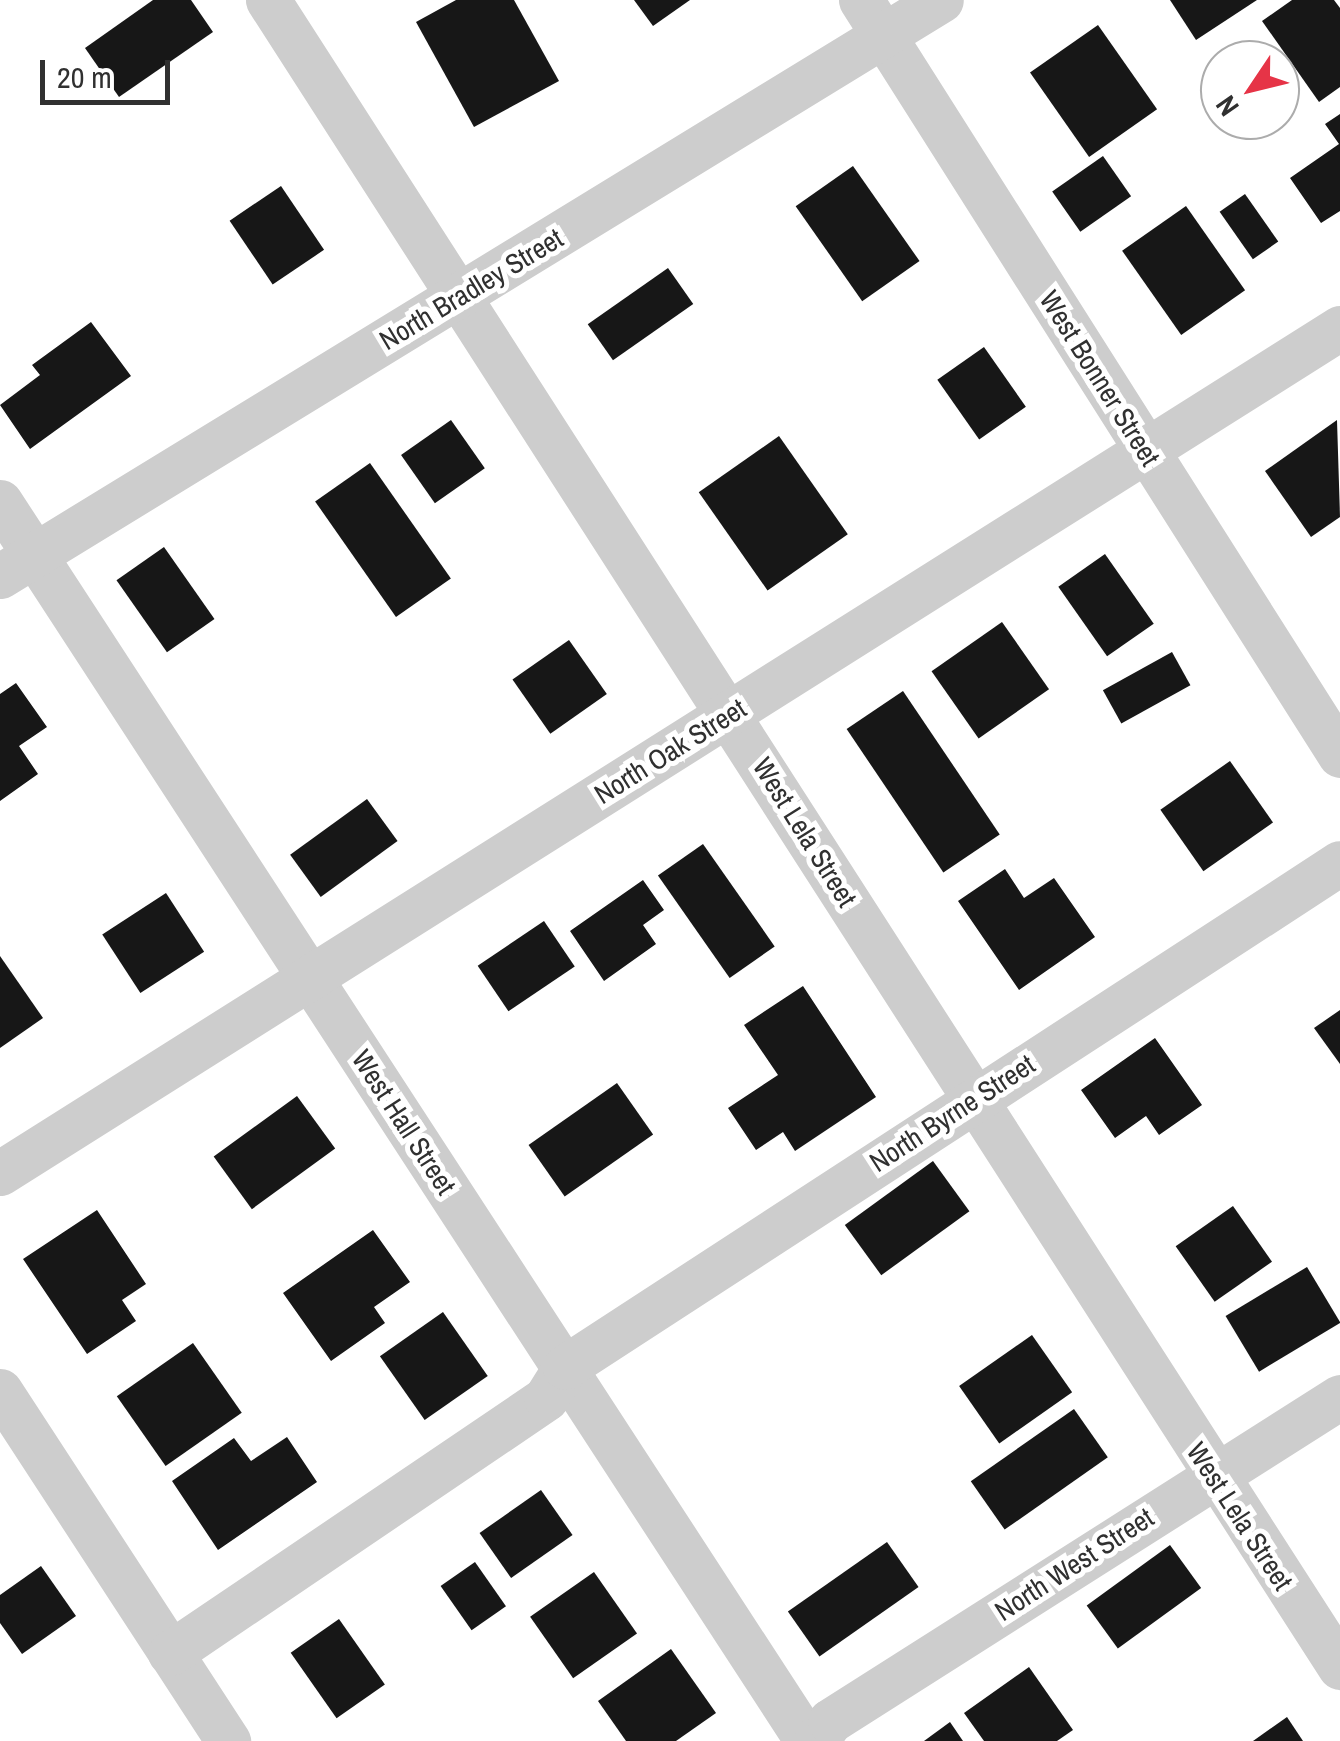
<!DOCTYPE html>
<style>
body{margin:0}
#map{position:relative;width:1340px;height:1741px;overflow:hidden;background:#fff;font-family:"Archivo Narrow",sans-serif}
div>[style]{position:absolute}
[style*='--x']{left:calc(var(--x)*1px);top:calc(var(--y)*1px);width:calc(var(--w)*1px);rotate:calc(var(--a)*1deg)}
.building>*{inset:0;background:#171717;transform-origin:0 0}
.minor>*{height:45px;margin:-22.5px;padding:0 22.5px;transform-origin:22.5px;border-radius:22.5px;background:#cdcdcd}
span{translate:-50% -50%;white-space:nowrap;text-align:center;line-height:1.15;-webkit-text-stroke:10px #fff;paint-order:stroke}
.street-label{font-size:28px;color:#303030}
.north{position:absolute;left:1200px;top:40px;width:100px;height:100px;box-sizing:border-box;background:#fff;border:2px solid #acacac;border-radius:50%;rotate:235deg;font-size:28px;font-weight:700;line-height:40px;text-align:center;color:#303030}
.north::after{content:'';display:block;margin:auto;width:35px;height:45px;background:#e63447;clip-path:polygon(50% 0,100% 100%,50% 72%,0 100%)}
.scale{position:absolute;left:40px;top:60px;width:130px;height:45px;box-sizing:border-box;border:5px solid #303030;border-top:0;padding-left:12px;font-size:30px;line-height:35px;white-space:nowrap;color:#303030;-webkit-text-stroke:8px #fff;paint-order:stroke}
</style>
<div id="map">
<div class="building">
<div style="clip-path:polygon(153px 0,191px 0,213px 32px,119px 97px,85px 48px)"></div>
<div style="clip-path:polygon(456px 0,514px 0,559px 81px,474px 127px,416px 22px)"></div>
<div style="clip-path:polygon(634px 0,690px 0,653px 26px)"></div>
<div style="clip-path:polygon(1170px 0,1257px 0,1196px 40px)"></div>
<div style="clip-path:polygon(1292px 0,1334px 0,1340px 8px,1340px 87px,1319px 102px,1262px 21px)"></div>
<div style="left:1098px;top:25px;width:103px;height:83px;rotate:55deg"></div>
<div style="clip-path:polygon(1340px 114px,1340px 211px,1321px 223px,1290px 178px,1339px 144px,1325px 124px)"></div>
<div style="left:1103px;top:156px;width:49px;height:62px;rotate:55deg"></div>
<div style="left:853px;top:166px;width:116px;height:70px;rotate:55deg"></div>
<div style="left:281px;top:186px;width:77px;height:62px;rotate:56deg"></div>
<div style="left:1245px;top:194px;width:58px;height:31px;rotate:55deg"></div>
<div style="left:1186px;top:206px;width:103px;height:78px;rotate:55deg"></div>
<div style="left:668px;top:268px;width:44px;height:98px;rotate:55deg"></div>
<div style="clip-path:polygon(91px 322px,131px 376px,30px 449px,0 405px,40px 375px,32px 365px)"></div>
<div style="left:984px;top:347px;width:73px;height:57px;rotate:55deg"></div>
<div style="left:451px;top:420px;width:59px;height:61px;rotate:55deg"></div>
<div style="clip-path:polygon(1337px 420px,1340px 517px,1311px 537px,1265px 471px)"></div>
<div style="left:779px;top:436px;width:120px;height:98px;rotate:55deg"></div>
<div style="left:370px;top:463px;width:141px;height:67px;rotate:55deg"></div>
<div style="left:164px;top:547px;width:88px;height:58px;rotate:55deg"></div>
<div style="left:1105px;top:554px;width:85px;height:57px;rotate:55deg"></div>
<div style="left:1002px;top:622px;width:82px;height:86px;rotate:55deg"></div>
<div style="left:569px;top:640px;width:66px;height:69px;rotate:55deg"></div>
<div style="left:1172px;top:652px;width:38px;height:79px;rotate:61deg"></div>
<div style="clip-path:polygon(16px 683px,47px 727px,19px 746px,38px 774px,0 801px,0 694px)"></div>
<div style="left:903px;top:691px;width:173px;height:68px;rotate:56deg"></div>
<div style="left:1230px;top:761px;width:75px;height:85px;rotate:55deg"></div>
<div style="left:367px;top:799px;width:52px;height:95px;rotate:54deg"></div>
<div style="left:703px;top:844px;width:125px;height:55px;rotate:55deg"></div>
<div style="clip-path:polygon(1005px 869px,1024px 898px,1054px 878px,1095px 937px,1019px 990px,958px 901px)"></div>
<div style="clip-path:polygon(643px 880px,664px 910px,643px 925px,656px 944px,604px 981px,570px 931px)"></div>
<div style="left:166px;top:893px;width:70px;height:76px;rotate:57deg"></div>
<div style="left:544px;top:921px;width:55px;height:80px;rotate:56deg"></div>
<div style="clip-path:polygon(0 956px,43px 1018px,0 1048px)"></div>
<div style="clip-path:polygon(803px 986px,876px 1097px,795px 1151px,783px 1132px,756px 1150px,728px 1108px,778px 1075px,744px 1025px)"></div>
<div style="clip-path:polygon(1340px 1010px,1340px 1064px,1314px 1028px)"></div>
<div style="clip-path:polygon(1155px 1038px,1202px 1105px,1159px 1135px,1146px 1116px,1115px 1138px,1081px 1090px)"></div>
<div style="left:617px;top:1083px;width:63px;height:108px;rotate:55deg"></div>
<div style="left:297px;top:1096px;width:65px;height:103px;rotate:54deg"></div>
<div style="left:933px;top:1161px;width:62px;height:109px;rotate:54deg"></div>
<div style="left:1233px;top:1206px;width:68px;height:70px;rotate:55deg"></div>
<div style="clip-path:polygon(97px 1210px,146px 1284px,122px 1300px,136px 1321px,87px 1354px,23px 1259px)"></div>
<div style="clip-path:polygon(373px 1230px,410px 1282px,374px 1307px,385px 1323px,331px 1361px,283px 1293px)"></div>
<div style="left:1307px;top:1267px;width:65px;height:95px;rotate:59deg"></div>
<div style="left:443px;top:1312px;width:78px;height:77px;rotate:55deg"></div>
<div style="left:1032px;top:1335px;width:70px;height:89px;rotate:55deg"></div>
<div style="left:193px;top:1343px;width:85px;height:93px;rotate:55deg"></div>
<div style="left:1074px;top:1409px;width:59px;height:126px;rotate:55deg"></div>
<div style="clip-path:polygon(287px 1437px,317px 1482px,218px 1550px,172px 1481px,234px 1438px,251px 1461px)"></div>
<div style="left:541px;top:1490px;width:55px;height:75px;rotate:55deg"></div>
<div style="left:887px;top:1542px;width:55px;height:121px;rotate:55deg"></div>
<div style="left:1170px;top:1545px;width:53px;height:103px;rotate:54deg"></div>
<div style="left:475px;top:1562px;width:54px;height:42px;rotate:55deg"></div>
<div style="clip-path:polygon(41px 1566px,76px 1616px,22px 1654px,0 1623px,0 1595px)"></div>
<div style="left:594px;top:1572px;width:75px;height:78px;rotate:55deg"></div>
<div style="left:339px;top:1619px;width:80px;height:59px;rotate:55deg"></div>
<div style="clip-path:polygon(671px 1649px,716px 1713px,676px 1741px,626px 1741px,598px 1701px)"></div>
<div style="clip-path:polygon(1029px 1667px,1073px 1730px,1057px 1741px,984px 1741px,964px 1713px)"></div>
<div style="clip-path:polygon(1287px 1717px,1303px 1741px,1253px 1741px)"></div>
<div style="clip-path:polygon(950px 1722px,963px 1741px,924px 1741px)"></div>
</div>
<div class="minor">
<div style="--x:268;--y:0;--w:1982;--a:57.26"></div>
<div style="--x:861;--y:0;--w:894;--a:57.61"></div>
<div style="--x:0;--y:502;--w:1479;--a:56.92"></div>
<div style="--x:0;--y:576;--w:1103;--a:-31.47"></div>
<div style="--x:0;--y:1173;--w:1584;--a:-32.24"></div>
<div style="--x:0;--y:1391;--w:418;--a:56.9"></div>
<div style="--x:170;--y:1653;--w:454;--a:-34.1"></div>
<div style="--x:546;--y:1398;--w:36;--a:-58"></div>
<div style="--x:565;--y:1367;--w:924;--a:-33.04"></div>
<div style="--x:816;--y:1741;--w:24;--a:-55"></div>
<div style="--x:830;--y:1721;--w:604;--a:-32.43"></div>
</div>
<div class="street-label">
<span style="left:471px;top:289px;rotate:-31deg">North Bradley Street</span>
<span style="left:1100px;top:378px;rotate:58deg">West Bonner Street</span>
<span style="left:670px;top:751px;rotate:-32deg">North Oak Street</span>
<span style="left:805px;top:832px;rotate:58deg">West Lela Street</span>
<span style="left:952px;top:1113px;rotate:-33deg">North Byrne Street</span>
<span style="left:404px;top:1122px;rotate:57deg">West Hall Street</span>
<span style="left:1240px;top:1516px;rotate:57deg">West Lela Street</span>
<span style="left:1074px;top:1564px;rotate:-33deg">North West Street</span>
</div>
<div class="north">N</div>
<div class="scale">20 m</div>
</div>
